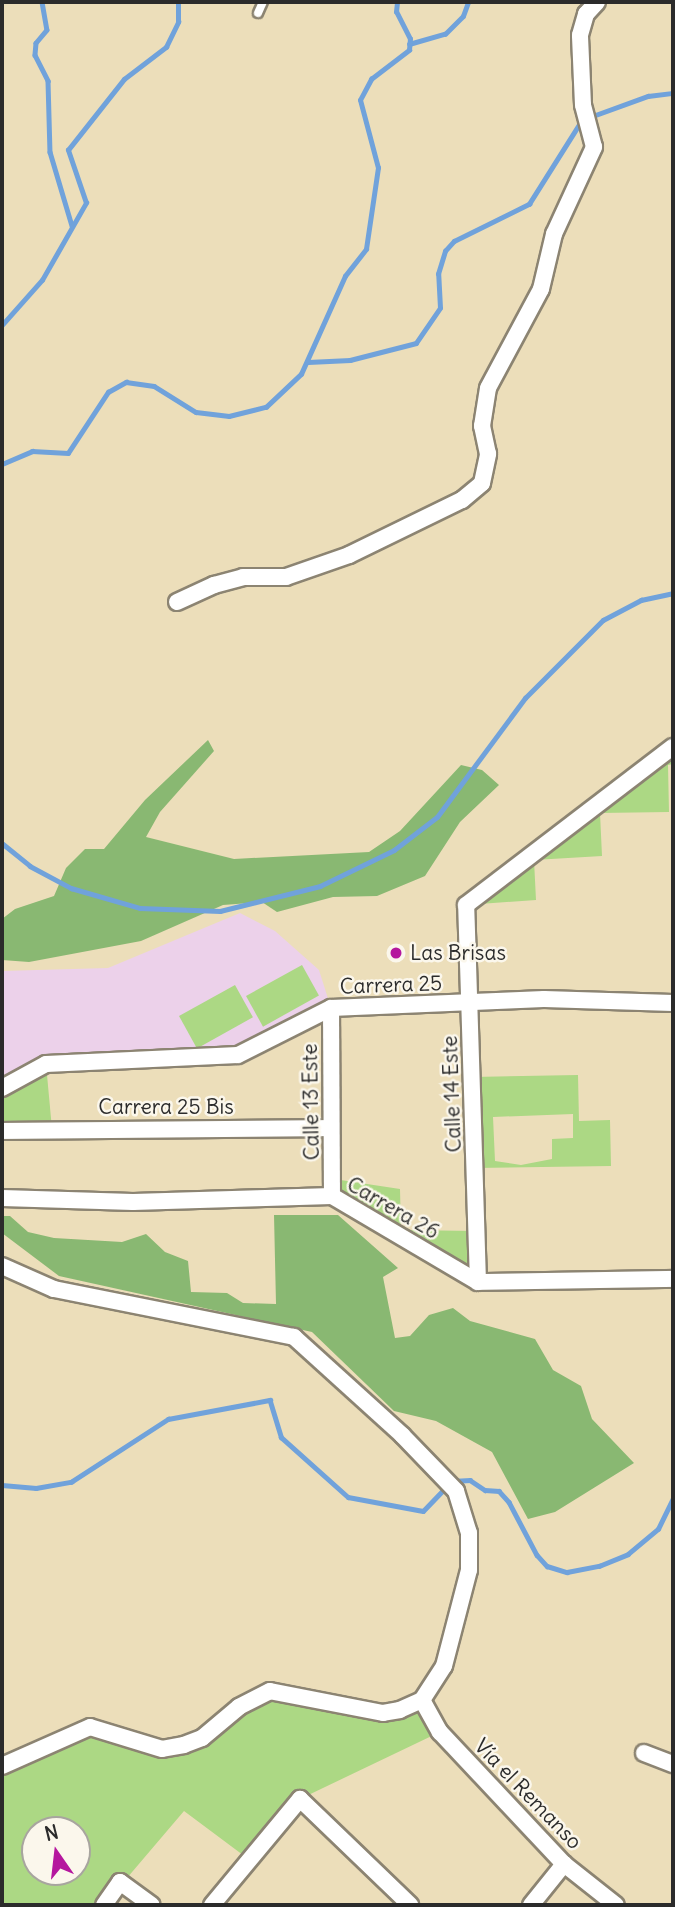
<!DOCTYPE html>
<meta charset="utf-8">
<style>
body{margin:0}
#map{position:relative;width:675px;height:1907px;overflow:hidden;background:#ecdeba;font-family:Delius,sans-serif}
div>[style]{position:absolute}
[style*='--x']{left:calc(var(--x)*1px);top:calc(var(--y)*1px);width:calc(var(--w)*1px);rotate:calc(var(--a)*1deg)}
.built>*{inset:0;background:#ecd1ea}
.green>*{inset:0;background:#acd884;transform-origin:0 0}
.forest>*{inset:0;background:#89b872}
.stream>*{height:4.5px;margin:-2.25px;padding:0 2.25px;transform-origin:2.25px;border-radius:2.25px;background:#70a2db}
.roads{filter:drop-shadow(2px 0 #8c8472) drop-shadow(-2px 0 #8c8472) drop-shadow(0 2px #8c8472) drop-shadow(0 -2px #8c8472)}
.lane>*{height:8px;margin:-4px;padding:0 4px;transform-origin:4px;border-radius:4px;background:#fff}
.street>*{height:16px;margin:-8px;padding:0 8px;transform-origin:8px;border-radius:8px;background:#fff}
.dots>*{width:19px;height:19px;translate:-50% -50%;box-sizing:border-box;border:4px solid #fbf7ec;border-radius:50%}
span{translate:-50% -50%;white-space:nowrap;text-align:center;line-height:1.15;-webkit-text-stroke:5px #fbf7ec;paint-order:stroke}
.poi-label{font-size:21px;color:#2b2b2b}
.left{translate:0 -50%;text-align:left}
.street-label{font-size:21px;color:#2b2b2b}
.frame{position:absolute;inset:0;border:4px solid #2b2b2b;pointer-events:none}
.north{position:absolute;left:21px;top:1816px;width:70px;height:70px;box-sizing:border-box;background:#fbf7ec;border:2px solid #a8a59f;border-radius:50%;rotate:346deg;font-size:19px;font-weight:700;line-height:28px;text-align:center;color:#2b2b2b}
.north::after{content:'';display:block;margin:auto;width:24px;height:32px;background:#b5179e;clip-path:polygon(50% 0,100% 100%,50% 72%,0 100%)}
</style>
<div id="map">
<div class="built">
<div style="clip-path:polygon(240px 913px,275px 931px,319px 970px,331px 1008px,238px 1055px,46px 1064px,2px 1088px,2px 971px,108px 968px)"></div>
</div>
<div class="green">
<div style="clip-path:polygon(673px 747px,673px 764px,668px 765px,669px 812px,600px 813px,602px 856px,534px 860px,536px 900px,466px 905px)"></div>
<div style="left:302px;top:965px;width:35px;height:64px;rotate:61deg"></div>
<div style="left:235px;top:985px;width:37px;height:64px;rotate:61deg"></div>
<div style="clip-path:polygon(46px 1064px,52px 1129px,2px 1131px,2px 1088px)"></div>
<div style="clip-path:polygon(evenodd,578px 1075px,579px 1121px,610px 1120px,611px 1166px,475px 1168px,473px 1077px,578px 1075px,573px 1114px,573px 1138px,552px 1139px,552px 1159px,521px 1165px,495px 1161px,493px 1117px,573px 1114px)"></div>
<div style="clip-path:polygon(334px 1179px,400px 1189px,401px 1230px,477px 1231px,478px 1282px,340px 1201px)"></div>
<div style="clip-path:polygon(evenodd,254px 1697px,383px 1713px,422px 1700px,440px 1732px,300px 1799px,251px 1861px,184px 1811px,104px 1905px,2px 1905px,2px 1766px,90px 1727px,183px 1745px,254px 1697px,35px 1830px,77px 1830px,77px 1872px,35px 1872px,35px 1830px)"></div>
</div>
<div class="forest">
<div style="clip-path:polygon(208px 740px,214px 751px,160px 812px,146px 837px,234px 859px,369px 852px,400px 831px,461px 765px,482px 770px,499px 785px,460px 822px,425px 876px,377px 896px,333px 897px,277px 912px,262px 902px,223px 905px,141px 941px,29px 962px,2px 960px,2px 919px,15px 909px,54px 896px,66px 868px,85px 849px,104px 849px,145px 800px)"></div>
<div style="clip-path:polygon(274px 1215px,338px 1215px,398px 1268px,383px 1277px,395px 1338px,410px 1336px,429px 1315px,453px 1308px,470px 1321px,535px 1339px,553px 1370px,581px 1386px,592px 1419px,634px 1463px,555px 1512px,528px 1519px,492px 1452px,436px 1421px,394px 1411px,312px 1332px,59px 1276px,2px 1233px,2px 1216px,10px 1216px,28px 1232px,54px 1238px,122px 1242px,146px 1234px,165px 1252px,188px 1261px,191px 1292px,227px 1293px,243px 1303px,276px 1304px)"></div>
</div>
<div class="stream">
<div style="--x:42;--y:2;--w:28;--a:80"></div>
<div style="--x:47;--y:30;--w:17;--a:130"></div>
<div style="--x:36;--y:43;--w:12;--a:95"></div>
<div style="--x:35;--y:55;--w:29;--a:63"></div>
<div style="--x:48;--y:81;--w:71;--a:88.4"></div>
<div style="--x:50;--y:152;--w:77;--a:73.4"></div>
<div style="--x:409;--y:44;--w:37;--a:-16"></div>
<div style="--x:445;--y:34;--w:25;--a:-45"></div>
<div style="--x:463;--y:16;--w:15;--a:-70"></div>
<div style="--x:590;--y:117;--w:62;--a:-19.9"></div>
<div style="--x:648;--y:96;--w:25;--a:-7"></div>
<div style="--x:2;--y:325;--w:60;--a:-48.4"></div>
<div style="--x:42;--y:280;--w:89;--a:-60.3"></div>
<div style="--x:86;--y:203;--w:56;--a:-108.8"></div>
<div style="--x:68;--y:150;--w:90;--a:-51.7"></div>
<div style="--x:124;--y:79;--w:53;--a:-37.3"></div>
<div style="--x:166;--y:47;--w:28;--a:-64"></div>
<div style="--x:178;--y:22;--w:20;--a:-90"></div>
<div style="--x:308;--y:362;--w:42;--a:-2.7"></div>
<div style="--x:350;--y:360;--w:68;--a:-14.4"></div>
<div style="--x:416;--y:343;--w:42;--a:-55.6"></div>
<div style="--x:440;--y:308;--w:34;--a:-93"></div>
<div style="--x:438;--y:274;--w:24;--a:-73"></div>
<div style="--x:445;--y:251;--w:13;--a:-48"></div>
<div style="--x:454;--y:241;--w:84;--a:-26.3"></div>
<div style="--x:529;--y:204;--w:99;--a:-57.8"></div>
<div style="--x:2;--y:464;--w:33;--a:-23"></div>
<div style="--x:32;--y:451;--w:36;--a:3"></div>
<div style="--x:68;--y:453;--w:73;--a:-56.7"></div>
<div style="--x:108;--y:392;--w:21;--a:-29"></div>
<div style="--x:126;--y:382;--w:28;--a:8"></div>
<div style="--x:154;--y:386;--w:49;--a:31.8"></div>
<div style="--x:196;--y:412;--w:33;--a:7"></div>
<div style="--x:229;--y:416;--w:38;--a:-14"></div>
<div style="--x:266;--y:407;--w:48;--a:-43.3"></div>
<div style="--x:301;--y:374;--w:107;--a:-65.8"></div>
<div style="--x:345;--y:276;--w:34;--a:-52"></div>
<div style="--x:366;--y:249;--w:82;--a:-81.6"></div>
<div style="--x:378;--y:168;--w:70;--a:-104.8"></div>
<div style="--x:360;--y:100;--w:24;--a:-62"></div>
<div style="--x:371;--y:79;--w:48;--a:-37.3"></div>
<div style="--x:409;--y:50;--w:11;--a:-85"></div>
<div style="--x:410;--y:39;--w:30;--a:-117"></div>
<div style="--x:396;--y:12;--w:10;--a:-84"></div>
<div style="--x:2;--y:843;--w:36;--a:39"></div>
<div style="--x:30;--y:866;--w:47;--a:28.2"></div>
<div style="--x:71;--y:888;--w:72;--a:16.2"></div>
<div style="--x:140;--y:908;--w:80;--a:2.1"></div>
<div style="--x:220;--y:911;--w:103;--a:-14"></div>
<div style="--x:320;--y:886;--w:82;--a:-25.9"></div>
<div style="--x:394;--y:850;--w:54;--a:-37.5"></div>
<div style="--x:437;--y:817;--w:148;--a:-53.5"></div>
<div style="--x:525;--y:698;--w:110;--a:-45"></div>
<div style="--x:603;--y:620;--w:43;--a:-27.8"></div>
<div style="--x:641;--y:600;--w:33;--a:-12"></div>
<div style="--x:2;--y:1485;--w:34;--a:5"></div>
<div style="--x:36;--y:1488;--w:36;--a:-10"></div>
<div style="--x:71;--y:1482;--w:116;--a:-33"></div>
<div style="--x:168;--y:1419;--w:104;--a:-10.6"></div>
<div style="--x:270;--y:1400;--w:39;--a:73"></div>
<div style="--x:281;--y:1437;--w:90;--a:41.8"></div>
<div style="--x:348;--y:1497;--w:76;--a:10.6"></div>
<div style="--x:423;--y:1511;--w:42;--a:-46"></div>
<div style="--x:452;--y:1481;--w:18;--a:-3"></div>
<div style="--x:470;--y:1480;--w:18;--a:34"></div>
<div style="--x:485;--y:1490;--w:14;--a:4"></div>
<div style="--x:499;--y:1491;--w:15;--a:48"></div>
<div style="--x:509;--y:1502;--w:60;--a:62.2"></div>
<div style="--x:537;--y:1555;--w:15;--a:48"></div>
<div style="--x:547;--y:1566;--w:21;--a:17"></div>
<div style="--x:567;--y:1572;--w:33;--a:-11"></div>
<div style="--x:599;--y:1566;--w:31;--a:-22"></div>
<div style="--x:628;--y:1554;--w:39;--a:-40"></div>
<div style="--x:658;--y:1529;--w:34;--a:-64"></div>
</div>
<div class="roads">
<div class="lane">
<div style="--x:258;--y:13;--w:12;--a:-66"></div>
</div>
<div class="street">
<div style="--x:177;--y:602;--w:41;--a:-24.7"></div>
<div style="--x:214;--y:585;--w:30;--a:-15"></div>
<div style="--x:243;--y:577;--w:43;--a:0"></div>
<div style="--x:286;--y:577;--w:67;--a:-19.2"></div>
<div style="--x:349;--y:555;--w:126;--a:-26"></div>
<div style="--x:462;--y:500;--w:26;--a:-40"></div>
<div style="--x:482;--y:483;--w:30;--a:-78"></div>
<div style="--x:488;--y:454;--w:29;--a:-102"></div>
<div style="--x:482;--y:426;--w:38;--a:-81"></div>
<div style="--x:488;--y:388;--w:112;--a:-61.8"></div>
<div style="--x:541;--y:289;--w:57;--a:-76.7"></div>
<div style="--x:554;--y:234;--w:96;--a:-65.3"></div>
<div style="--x:594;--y:147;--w:43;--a:-104.7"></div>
<div style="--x:583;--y:105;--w:70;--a:-92.5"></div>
<div style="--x:580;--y:35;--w:22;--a:-74"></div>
<div style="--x:586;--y:14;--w:16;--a:-47"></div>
<div style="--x:331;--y:1008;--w:188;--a:89.7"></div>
<div style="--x:2;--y:1088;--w:50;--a:-28.6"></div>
<div style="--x:46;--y:1064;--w:192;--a:-2.7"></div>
<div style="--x:238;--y:1055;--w:104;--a:-26.8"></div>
<div style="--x:331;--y:1008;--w:213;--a:-2.4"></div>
<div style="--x:544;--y:999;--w:129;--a:1.8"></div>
<div style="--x:2;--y:1131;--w:328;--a:-0.5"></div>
<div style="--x:2;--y:1198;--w:131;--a:1.7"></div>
<div style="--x:133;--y:1202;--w:199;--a:-1.7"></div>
<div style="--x:332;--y:1196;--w:169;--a:30.5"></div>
<div style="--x:478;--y:1282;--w:195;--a:-0.9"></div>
<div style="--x:2;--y:1266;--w:57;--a:23.9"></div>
<div style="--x:54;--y:1289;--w:245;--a:11.3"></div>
<div style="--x:294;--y:1337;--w:146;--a:42.2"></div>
<div style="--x:402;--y:1435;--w:78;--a:46"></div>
<div style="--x:456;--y:1491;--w:44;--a:72.8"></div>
<div style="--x:469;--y:1533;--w:37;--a:90"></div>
<div style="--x:469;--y:1570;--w:99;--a:104.6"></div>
<div style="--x:444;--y:1666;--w:40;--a:122.9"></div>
<div style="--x:422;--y:1700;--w:24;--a:156"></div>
<div style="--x:400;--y:1710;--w:17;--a:170"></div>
<div style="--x:383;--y:1713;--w:115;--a:-169"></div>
<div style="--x:270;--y:1691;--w:35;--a:153"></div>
<div style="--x:239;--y:1707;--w:48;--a:140"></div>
<div style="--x:202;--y:1738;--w:19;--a:159"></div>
<div style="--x:184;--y:1745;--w:22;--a:170"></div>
<div style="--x:162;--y:1749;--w:75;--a:-163"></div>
<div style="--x:90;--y:1727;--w:96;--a:156.1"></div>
<div style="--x:478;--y:1282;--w:377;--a:-91.8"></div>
<div style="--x:466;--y:905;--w:260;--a:-37.4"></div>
<div style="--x:422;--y:1700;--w:37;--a:61"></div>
<div style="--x:440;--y:1732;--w:181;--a:46.8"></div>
<div style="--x:564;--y:1864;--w:66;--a:38.3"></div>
<div style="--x:644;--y:1753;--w:31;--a:21"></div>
<div style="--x:104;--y:1905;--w:28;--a:-55"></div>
<div style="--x:120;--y:1882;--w:39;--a:36"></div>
<div style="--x:212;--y:1905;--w:138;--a:-50.3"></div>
<div style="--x:300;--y:1799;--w:153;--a:43.9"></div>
<div style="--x:531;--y:1905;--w:53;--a:-51.2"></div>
</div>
</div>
<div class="dots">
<div style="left:396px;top:953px;background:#b5179e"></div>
</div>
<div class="poi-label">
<span class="left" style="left:410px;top:953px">Las Brisas</span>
</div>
<div class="street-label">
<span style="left:391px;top:985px;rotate:-2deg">Carrera 25</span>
<span style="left:452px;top:1094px;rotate:-92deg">Calle 14 Este</span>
<span style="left:311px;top:1102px;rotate:-91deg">Calle 13 Este</span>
<span style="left:166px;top:1107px">Carrera 25 Bis</span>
<span style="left:393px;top:1208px;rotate:30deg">Carrera 26</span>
<span style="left:528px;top:1794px;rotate:46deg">Vía el Remanso</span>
</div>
<div class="frame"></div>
<div class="north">N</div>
</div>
